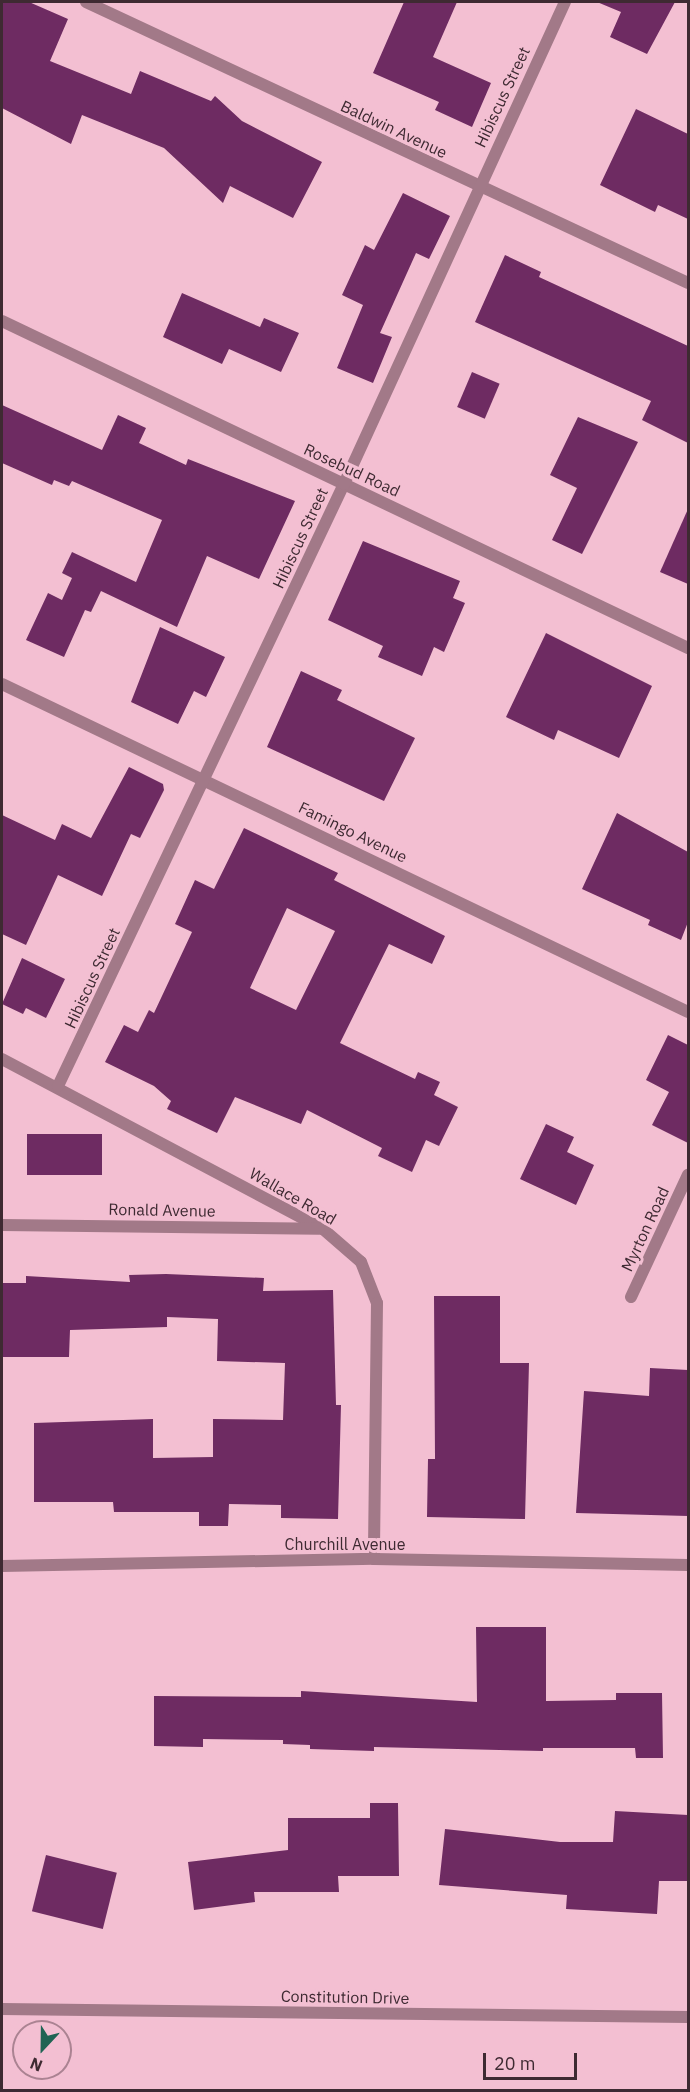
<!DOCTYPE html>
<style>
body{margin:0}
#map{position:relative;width:690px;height:2092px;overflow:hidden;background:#f3bfd2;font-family:"IBM Plex Sans",sans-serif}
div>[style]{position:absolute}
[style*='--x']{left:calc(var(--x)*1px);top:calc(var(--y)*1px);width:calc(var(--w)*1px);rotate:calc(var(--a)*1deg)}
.building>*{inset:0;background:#6e2b62;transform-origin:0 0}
.minor>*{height:12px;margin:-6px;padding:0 6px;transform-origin:6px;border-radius:6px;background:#a27988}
span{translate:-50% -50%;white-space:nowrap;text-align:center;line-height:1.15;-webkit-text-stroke:6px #f3bfd2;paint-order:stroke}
.street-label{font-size:16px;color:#3e2a32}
.frame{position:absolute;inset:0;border:3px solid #3e2a32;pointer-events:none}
.north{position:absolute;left:12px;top:2020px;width:60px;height:60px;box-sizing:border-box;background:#f3bfd2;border:2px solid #ab8392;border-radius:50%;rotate:202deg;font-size:16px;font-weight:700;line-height:24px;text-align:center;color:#3e2a32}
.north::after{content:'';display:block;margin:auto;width:21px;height:27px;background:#206454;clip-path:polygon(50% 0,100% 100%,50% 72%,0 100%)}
.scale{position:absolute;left:483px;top:2053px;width:94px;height:27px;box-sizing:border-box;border:3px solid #3e2a32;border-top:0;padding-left:8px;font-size:18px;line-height:21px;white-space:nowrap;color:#3e2a32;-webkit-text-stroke:4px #f3bfd2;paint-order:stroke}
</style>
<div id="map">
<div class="building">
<div style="clip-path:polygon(2px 2px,29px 2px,68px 19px,50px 61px,131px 94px,140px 71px,211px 101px,215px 96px,242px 121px,322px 162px,293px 218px,230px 186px,223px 203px,164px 148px,82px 115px,71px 144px,2px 108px)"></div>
<div style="clip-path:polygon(404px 2px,457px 2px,433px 57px,491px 83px,472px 127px,435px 110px,439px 102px,373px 73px)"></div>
<div style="clip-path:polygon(597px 2px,675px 2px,647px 54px,610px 37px,621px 12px)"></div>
<div style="clip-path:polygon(636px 109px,688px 134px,688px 219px,658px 205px,655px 212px,600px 185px)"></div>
<div style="clip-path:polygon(403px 193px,450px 216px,429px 259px,416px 253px,380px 333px,392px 337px,373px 383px,337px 368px,363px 305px,342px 295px,365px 245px,374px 250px)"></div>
<div style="clip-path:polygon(505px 255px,541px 272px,539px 277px,688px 346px,688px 443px,642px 420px,651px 401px,475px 322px)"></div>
<div style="clip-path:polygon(182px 293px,260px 327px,264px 318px,299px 333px,281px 372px,229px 349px,222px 364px,163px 337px)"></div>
<div style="left:472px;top:372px;width:30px;height:38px;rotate:23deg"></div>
<div style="clip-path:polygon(2px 405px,102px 450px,118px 415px,146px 428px,139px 443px,186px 465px,188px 459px,295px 501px,259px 579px,207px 556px,177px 627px,101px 591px,91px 612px,85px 610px,64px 657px,26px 640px,48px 593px,62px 600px,72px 578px,62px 573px,72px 552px,136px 582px,162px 520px,72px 481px,69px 486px,54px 480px,52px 485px,2px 463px)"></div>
<div style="clip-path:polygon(578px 417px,638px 442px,582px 554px,552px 540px,577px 488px,550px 475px)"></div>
<div style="clip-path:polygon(688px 509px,688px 584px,660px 572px)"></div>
<div style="clip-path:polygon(363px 541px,460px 581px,453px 598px,465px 603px,444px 652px,434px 647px,422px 676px,378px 657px,383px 646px,328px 620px)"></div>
<div style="clip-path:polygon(160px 627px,225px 657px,206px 697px,194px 691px,178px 724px,131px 702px)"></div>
<div style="clip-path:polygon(546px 633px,652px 686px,619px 758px,558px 730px,554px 740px,506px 717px)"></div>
<div style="clip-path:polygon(301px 671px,342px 690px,337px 700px,415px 738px,384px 801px,267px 747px)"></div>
<div style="clip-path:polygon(129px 767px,163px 784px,164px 790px,140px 838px,131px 834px,102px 896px,58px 875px,26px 945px,2px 934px,2px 815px,55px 840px,62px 824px,91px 838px)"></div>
<div style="clip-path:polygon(617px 813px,688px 852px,688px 922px,681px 940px,648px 925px,650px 920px,582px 889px)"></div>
<div style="clip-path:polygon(evenodd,244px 828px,338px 873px,334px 880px,445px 936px,432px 964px,389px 944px,340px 1043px,415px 1079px,418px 1072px,440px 1082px,434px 1095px,458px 1107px,439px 1146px,426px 1140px,412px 1172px,378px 1156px,382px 1148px,307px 1110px,301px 1124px,235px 1097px,217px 1133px,167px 1109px,171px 1101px,154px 1086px,105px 1062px,124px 1025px,138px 1032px,149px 1010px,154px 1013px,192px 932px,175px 924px,195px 880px,214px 889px,244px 828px,287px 908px,335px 931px,296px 1010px,250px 988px,287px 908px)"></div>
<div style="clip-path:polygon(22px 958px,65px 979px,46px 1018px,26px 1008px,23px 1014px,2px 1004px)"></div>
<div style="clip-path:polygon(668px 1035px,688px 1045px,688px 1143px,652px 1125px,669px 1092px,646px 1080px)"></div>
<div style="clip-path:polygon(546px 1124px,574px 1137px,567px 1152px,594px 1165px,576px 1205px,520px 1179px)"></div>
<div style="left:27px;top:1134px;width:75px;height:41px"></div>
<div style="clip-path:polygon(166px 1274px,264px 1278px,263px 1291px,333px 1290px,336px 1405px,341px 1405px,338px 1519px,281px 1518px,281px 1505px,229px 1504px,228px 1526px,199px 1526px,199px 1512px,114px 1512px,113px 1502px,34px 1502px,34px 1423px,153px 1419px,153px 1458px,213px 1457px,213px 1419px,283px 1420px,285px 1363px,217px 1361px,218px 1319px,167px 1317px,167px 1327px,70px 1330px,69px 1357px,2px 1357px,2px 1283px,26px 1283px,26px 1276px,130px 1282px,129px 1275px)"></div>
<div style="clip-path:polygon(434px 1296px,500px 1296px,500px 1363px,529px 1363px,525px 1519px,427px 1517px,428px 1459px,435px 1459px)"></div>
<div style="clip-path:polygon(650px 1368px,688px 1370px,688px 1516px,576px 1513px,584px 1391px,649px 1396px)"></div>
<div style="clip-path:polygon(476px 1627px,546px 1627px,546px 1701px,616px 1700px,616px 1693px,662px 1693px,663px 1758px,636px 1758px,635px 1748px,543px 1748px,543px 1751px,374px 1747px,374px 1751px,310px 1749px,310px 1745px,283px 1744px,283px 1740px,203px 1739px,203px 1747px,154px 1746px,154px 1696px,301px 1697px,301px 1691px,477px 1702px)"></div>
<div style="clip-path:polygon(370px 1803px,398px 1803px,399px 1876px,338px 1876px,339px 1892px,254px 1892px,255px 1902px,194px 1910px,188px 1862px,288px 1850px,288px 1818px,370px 1818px)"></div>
<div style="clip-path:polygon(615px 1811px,688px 1815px,688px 1881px,659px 1881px,657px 1914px,566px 1909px,567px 1895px,439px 1885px,445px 1829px,560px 1842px,613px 1842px)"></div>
<div style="left:46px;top:1855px;width:73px;height:58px;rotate:14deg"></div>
</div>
<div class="minor">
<div style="--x:86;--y:2;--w:664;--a:25.02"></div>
<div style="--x:2;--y:321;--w:760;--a:25.49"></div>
<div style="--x:2;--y:684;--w:760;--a:25.55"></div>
<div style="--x:2;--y:1059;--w:363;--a:27.9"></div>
<div style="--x:323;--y:1229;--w:50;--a:41"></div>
<div style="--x:361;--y:1262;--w:44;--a:68.7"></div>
<div style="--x:377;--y:1303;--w:256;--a:90.7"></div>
<div style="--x:58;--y:1086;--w:666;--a:-64.59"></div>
<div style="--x:344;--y:484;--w:530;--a:-65.37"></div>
<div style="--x:2;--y:1225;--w:317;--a:0.7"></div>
<div style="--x:631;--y:1297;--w:135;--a:-65"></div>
<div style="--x:2;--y:1566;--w:372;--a:-1.1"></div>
<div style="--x:374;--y:1559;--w:314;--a:1.1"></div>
<div style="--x:2;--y:2009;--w:686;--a:0.67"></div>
</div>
<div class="street-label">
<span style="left:502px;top:97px;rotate:-65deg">Hibiscus Street</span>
<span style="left:394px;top:129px;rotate:25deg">Baldwin Avenue</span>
<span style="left:352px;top:470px;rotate:25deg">Rosebud Road</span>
<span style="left:300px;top:538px;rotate:-65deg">Hibiscus Street</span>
<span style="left:353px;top:832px;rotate:26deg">Famingo Avenue</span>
<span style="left:92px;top:978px;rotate:-65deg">Hibiscus Street</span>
<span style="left:293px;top:1196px;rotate:30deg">Wallace Road</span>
<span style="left:162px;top:1210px;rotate:1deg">Ronald Avenue</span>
<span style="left:645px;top:1229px;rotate:-65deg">Myrton Road</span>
<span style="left:345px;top:1544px">Churchill Avenue</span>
<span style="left:345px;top:1997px;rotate:1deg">Constitution Drive</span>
</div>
<div class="frame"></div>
<div class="north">N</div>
<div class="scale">20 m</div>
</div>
